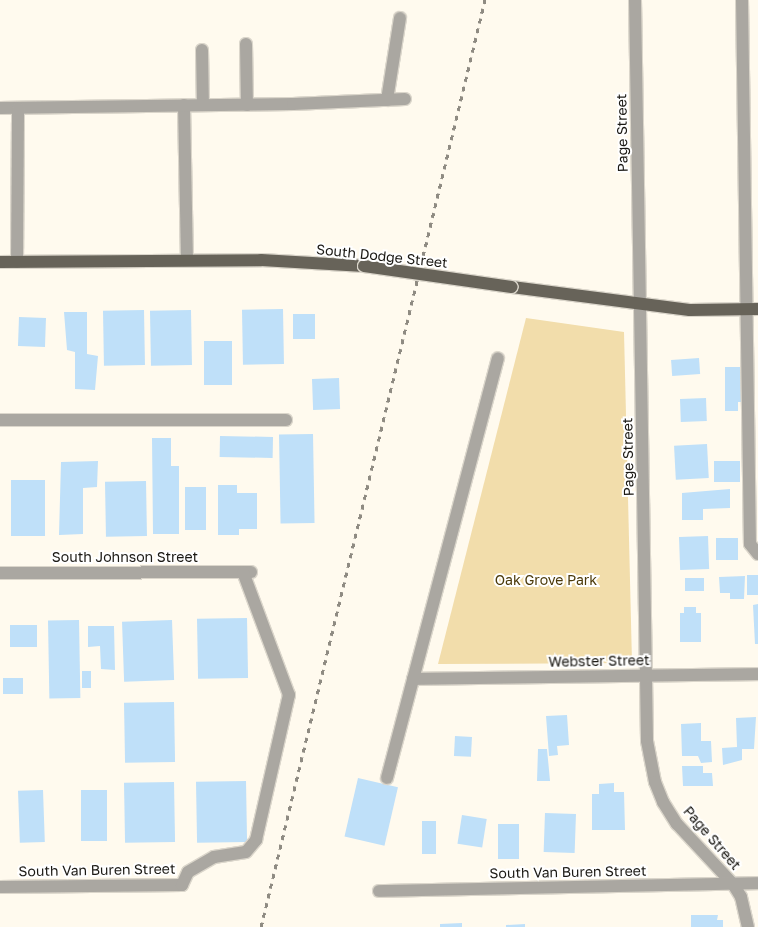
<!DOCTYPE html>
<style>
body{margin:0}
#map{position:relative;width:758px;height:927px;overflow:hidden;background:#fffaee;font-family:"Golos Text",sans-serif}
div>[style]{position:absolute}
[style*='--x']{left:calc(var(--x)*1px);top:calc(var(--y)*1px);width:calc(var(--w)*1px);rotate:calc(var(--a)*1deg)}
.green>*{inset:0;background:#f2ddab}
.building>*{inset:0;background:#bfe0f9;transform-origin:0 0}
.roads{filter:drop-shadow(1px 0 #dbd6cb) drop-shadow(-1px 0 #dbd6cb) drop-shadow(0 1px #dbd6cb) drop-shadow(0 -1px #dbd6cb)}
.minor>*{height:12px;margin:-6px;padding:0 6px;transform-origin:6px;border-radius:6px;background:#aaa7a1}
.major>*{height:12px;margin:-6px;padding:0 6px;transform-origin:6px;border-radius:6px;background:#676359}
.rail>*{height:3px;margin-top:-1.5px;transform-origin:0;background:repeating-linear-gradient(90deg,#8f8b82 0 5px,transparent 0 10px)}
.bridges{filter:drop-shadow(1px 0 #dbd6cb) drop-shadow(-1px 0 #dbd6cb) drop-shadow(0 1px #dbd6cb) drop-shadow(0 -1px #dbd6cb)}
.major-bridge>*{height:12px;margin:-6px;padding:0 6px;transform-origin:6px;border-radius:6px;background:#676359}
span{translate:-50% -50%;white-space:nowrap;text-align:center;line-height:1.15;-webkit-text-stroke:4px #fff;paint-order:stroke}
.street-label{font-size:14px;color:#1b1914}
.park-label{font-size:14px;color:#4c3a0a}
</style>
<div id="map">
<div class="green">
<div style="clip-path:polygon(526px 318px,624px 332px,632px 663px,438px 664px)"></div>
</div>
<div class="building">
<div style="left:283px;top:309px;width:55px;height:41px;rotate:89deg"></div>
<div style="left:144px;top:310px;width:55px;height:41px;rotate:89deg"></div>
<div style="left:191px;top:310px;width:55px;height:41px;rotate:89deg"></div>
<div style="clip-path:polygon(64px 312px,87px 312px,87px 354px,98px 356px,95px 390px,75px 389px,75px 352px,67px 350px)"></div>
<div style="left:293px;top:314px;width:22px;height:25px"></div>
<div style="left:19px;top:317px;width:27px;height:29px;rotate:2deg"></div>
<div style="left:204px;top:341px;width:28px;height:44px"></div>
<div style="left:699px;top:358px;width:16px;height:28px;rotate:86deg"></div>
<div style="clip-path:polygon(725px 367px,742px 367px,742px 402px,738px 402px,738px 411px,725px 411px)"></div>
<div style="left:339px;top:378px;width:31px;height:27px;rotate:88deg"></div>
<div style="left:706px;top:398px;width:23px;height:26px;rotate:88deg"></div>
<div style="left:313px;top:434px;width:89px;height:34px;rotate:89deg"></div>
<div style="left:220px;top:436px;width:53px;height:21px;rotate:1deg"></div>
<div style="clip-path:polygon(152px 438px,171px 438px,171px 466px,179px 466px,179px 534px,153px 534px)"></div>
<div style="left:707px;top:444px;width:34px;height:33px;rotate:87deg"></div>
<div style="clip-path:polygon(98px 461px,97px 487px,83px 488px,83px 534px,59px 535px,61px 462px)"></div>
<div style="left:714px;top:461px;width:26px;height:21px"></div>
<div style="left:11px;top:480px;width:34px;height:56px"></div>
<div style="left:146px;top:481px;width:55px;height:41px;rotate:89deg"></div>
<div style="clip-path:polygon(218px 485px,237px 485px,237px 493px,257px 493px,257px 529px,239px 529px,239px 535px,218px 535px)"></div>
<div style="left:185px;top:487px;width:21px;height:43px"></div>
<div style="clip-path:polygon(730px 489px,730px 508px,703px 509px,703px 520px,682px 520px,682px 493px)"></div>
<div style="left:708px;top:536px;width:33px;height:29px;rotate:88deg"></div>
<div style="left:716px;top:538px;width:22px;height:22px"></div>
<div style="left:747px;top:575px;width:11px;height:20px"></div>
<div style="clip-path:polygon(745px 576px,744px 599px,730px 599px,730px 593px,720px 593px,719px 577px)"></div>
<div style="left:704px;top:578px;width:13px;height:19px;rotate:90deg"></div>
<div style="clip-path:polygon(758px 604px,758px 644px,755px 644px,753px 605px)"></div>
<div style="clip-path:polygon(684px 607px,696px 607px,696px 613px,701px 613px,701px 642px,680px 642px,680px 613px,684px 613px)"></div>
<div style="left:247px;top:618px;width:60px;height:50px;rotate:89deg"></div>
<div style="left:79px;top:620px;width:78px;height:31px;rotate:89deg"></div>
<div style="left:172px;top:620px;width:60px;height:50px;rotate:88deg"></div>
<div style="left:37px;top:625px;width:22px;height:27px;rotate:90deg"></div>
<div style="clip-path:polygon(88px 626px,114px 626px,115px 670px,101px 669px,100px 646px,88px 647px)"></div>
<div style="left:82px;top:671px;width:9px;height:17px"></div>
<div style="left:23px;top:678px;width:16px;height:20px;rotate:90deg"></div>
<div style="left:174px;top:702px;width:60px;height:50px;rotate:89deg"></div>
<div style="clip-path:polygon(567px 715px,569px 745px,557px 746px,558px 755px,549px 756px,546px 716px)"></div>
<div style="clip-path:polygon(756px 717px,754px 749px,742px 749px,742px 760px,723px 765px,722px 748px,737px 747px,736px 718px)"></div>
<div style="clip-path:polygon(701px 723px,701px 741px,711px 741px,712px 762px,701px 763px,698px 756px,682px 756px,681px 724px)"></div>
<div style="left:455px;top:736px;width:17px;height:20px;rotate:3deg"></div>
<div style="clip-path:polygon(538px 749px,547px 749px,550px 781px,537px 781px)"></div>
<div style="clip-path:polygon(682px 766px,703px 766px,703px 773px,712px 773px,713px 786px,683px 786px)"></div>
<div style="left:358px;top:778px;width:41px;height:60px;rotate:13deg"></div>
<div style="left:246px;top:781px;width:61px;height:50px;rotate:89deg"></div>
<div style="left:174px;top:782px;width:60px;height:50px;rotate:89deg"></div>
<div style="clip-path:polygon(614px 783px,614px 792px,624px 792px,625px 830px,592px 830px,592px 794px,599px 794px,599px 784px)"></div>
<div style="left:43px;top:790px;width:52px;height:25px;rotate:88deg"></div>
<div style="left:81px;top:790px;width:26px;height:51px"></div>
<div style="left:545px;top:813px;width:31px;height:39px;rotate:2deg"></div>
<div style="left:462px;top:815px;width:25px;height:29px;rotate:9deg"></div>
<div style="left:422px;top:821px;width:14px;height:33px"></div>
<div style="left:498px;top:824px;width:21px;height:35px"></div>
<div style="clip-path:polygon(691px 915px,718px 915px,717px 920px,723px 920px,723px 927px,691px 927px)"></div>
<div style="clip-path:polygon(462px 923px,462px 927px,440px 927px,440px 924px)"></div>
<div style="clip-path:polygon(525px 924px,525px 927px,506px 927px,506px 925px)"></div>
</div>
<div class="roads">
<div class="minor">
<div style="--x:635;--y:0;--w:741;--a:89.07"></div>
<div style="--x:647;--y:741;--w:42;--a:79"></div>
<div style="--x:655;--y:782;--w:22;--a:68"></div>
<div style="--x:663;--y:802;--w:26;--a:58"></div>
<div style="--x:677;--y:824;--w:82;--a:47"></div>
<div style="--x:733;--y:884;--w:15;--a:58"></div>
<div style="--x:741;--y:897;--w:31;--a:77"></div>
<div style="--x:742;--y:0;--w:544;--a:89.16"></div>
<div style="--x:750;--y:544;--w:13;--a:51"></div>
<div style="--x:246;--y:44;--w:61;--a:89.1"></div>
<div style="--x:202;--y:50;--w:55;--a:89"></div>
<div style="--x:387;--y:100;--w:83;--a:-81"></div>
<div style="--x:184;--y:105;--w:155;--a:88.9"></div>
<div style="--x:0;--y:108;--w:293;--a:-0.8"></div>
<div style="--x:293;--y:104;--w:112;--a:-2.6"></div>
<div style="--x:17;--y:262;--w:154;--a:-89.6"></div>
<div style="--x:0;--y:420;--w:286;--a:0"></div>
<div style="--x:0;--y:573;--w:251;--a:-0.2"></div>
<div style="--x:413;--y:679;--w:345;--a:-0.8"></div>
<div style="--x:387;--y:778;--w:434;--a:-75.2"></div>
<div style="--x:0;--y:887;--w:182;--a:-0.6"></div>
<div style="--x:182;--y:885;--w:14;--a:-65"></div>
<div style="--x:188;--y:872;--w:30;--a:-30"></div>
<div style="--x:214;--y:857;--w:32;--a:-9"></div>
<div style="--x:246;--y:852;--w:16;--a:-50"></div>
<div style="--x:256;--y:840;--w:149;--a:-77.2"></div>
<div style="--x:289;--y:695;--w:131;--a:-110.5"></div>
<div style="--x:379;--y:891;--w:379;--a:-1.2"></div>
</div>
<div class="major">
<div style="--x:0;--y:262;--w:261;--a:-0.4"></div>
<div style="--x:261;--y:260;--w:103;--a:3.3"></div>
<div style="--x:512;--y:287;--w:179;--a:7.4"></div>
<div style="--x:690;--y:310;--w:68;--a:-0.8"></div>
</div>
</div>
<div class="rail">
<div style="--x:261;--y:927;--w:954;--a:-76.42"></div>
</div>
<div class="bridges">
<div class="major-bridge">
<div style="--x:364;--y:266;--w:149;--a:8.1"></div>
</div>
</div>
<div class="street-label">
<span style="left:622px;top:133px;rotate:-91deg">Page Street</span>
<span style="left:382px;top:256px;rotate:6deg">South Dodge Street</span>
<span style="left:628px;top:457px;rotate:-91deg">Page Street</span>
<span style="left:125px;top:557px">South Johnson Street</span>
<span style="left:599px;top:661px;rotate:-1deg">Webster Street</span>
<span style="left:712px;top:838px;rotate:49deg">Page Street</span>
<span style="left:97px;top:870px;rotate:-1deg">South Van Buren Street</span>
<span style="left:568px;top:872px;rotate:-1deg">South Van Buren Street</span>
</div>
<div class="park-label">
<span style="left:546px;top:580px">Oak Grove Park</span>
</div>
</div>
